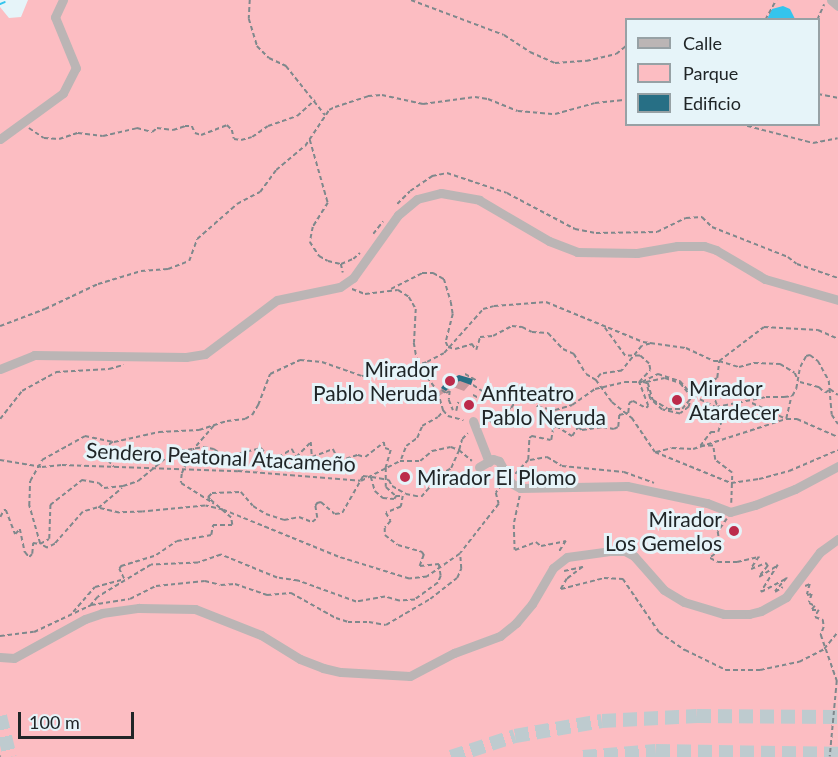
<!DOCTYPE html>
<meta charset="utf-8">
<style>
body{margin:0}
#map{position:relative;width:838px;height:757px;overflow:hidden;background:#e6f4f9;font-family:Lato,sans-serif}
div>[style]{position:absolute}
[style*='--x']{left:calc(var(--x)*1px);top:calc(var(--y)*1px);width:calc(var(--w)*1px);rotate:calc(var(--a)*1deg)}
.green>*{inset:0;background:#fcbdc2}
.water>*{inset:0;background:#34c4ed}
.shadow>*{inset:0;background:#0003}
.stream>*{height:2px;margin:-1px;padding:0 1px;transform-origin:1px;border-radius:1px;background:#34c4ed}
.building>*{inset:0;background:#276f85}
.highway-tunnel>*{height:14px;margin-top:-7px;transform-origin:0;background:repeating-linear-gradient(90deg,#becbcf 0 14px,transparent 0 21px)}
.path>*{height:1.5px;margin-top:-0.75px;transform-origin:0;background:repeating-linear-gradient(90deg,#7f888c 0 4.5px,transparent 0 7.5px)}
.minor>*{height:9px;margin:-4.5px;padding:0 4.5px;transform-origin:4.5px;border-radius:4.5px;background:#bbb5b5}
.minor-bridge>*{height:9px;margin:-4.5px;padding:0 4.5px;transform-origin:4.5px;border-radius:4.5px;background:#bbb5b5}
.dots>*{width:16px;height:16px;translate:-50% -50%;box-sizing:border-box;border:3px solid #e6f4f9;border-radius:50%}
span{translate:-50% -50%;white-space:nowrap;text-align:center;line-height:1.15;-webkit-text-stroke:6px #e6f4f9;paint-order:stroke}
.poi-label{font-size:21px;color:#202527}
.right{translate:-100% -50%;text-align:right}
.left{translate:0 -50%;text-align:left}
.street-label{font-size:21px;color:#202527}
.legend{position:absolute;left:625px;top:18px;width:195px;height:108px;box-sizing:border-box;background:#e6f4f9;border:2px solid #97a1a5;margin:0;padding:8px 10px;list-style:none;font-size:18px;color:#202527}
.legend li{display:flex;align-items:center;gap:12px;height:30px}
.legend b{width:30px;border:2px solid #97a1a5}
.scale{position:absolute;left:18px;top:712px;width:116px;height:27px;box-sizing:border-box;border:3px solid #202527;border-top:0;padding-left:8px;font-size:18px;line-height:21px;white-space:nowrap;color:#202527;-webkit-text-stroke:4px #e6f4f9;paint-order:stroke}
</style>
<div id="map">
<div class="green">
<div style="clip-path:polygon(evenodd,28px 0,838px 0,838px 757px,0 757px,0 7px,9px 18px,21px 17px,28px 0,626px 20px,818px 20px,818px 124px,626px 124px,626px 20px)"></div>
</div>
<div class="water">
<div style="clip-path:polygon(783px 6px,790px 9px,795px 19px,767px 19px,772px 9px)"></div>
</div>
<div class="shadow">
<div style="clip-path:polygon(460px 377px,470px 384px,464px 391px,453px 387px,439px 396px,436px 395px,448px 381px)"></div>
</div>
<div class="stream">
<div style="--x:0;--y:4;--w:5;--a:-22"></div>
</div>
<div class="building">
<div style="clip-path:polygon(459px 375px,473px 379px,471px 385px,460px 381px,453px 383px,446px 391px,441px 388px,447px 380px)"></div>
</div>
<div class="highway-tunnel">
<div style="--x:0;--y:716;--w:42;--a:76.3"></div>
<div style="--x:451;--y:757;--w:67;--a:-18.2"></div>
<div style="--x:515;--y:736;--w:88;--a:-9.8"></div>
<div style="--x:602;--y:721;--w:95;--a:-3"></div>
<div style="--x:697;--y:716;--w:141;--a:0.4"></div>
<div style="--x:583;--y:757;--w:73;--a:-4.7"></div>
<div style="--x:656;--y:751;--w:182;--a:0.9"></div>
</div>
<div class="path">
<div style="--x:250;--y:0;--w:19;--a:93"></div>
<div style="--x:249;--y:19;--w:28;--a:73"></div>
<div style="--x:257;--y:46;--w:17;--a:45"></div>
<div style="--x:269;--y:58;--w:19;--a:25"></div>
<div style="--x:286;--y:66;--w:63;--a:51.5"></div>
<div style="--x:411;--y:0;--w:99;--a:20.6"></div>
<div style="--x:504;--y:35;--w:31;--a:33"></div>
<div style="--x:530;--y:52;--w:27;--a:24"></div>
<div style="--x:555;--y:63;--w:31;--a:-4"></div>
<div style="--x:586;--y:61;--w:31;--a:-13"></div>
<div style="--x:616;--y:54;--w:13;--a:-39"></div>
<div style="--x:765;--y:20;--w:23;--a:-61"></div>
<div style="--x:817;--y:20;--w:17;--a:-66"></div>
<div style="--x:818;--y:94;--w:20;--a:11"></div>
<div style="--x:740;--y:124;--w:75;--a:14.6"></div>
<div style="--x:813;--y:143;--w:25;--a:-11"></div>
<div style="--x:29;--y:128;--w:18;--a:34"></div>
<div style="--x:44;--y:138;--w:15;--a:4"></div>
<div style="--x:59;--y:139;--w:20;--a:-18"></div>
<div style="--x:78;--y:133;--w:25;--a:7"></div>
<div style="--x:103;--y:136;--w:35;--a:-13"></div>
<div style="--x:137;--y:128;--w:16;--a:15"></div>
<div style="--x:152;--y:132;--w:6;--a:-39"></div>
<div style="--x:157;--y:128;--w:16;--a:7"></div>
<div style="--x:173;--y:130;--w:13;--a:-18"></div>
<div style="--x:185;--y:126;--w:7;--a:0"></div>
<div style="--x:192;--y:126;--w:8;--a:67"></div>
<div style="--x:195;--y:133;--w:6;--a:18"></div>
<div style="--x:201;--y:135;--w:28;--a:-21"></div>
<div style="--x:227;--y:125;--w:7;--a:45"></div>
<div style="--x:232;--y:130;--w:9;--a:77"></div>
<div style="--x:234;--y:139;--w:7;--a:8"></div>
<div style="--x:241;--y:140;--w:11;--a:-15"></div>
<div style="--x:252;--y:137;--w:19;--a:-35"></div>
<div style="--x:268;--y:126;--w:31;--a:-19"></div>
<div style="--x:297;--y:116;--w:24;--a:-42"></div>
<div style="--x:310;--y:140;--w:66;--a:74.1"></div>
<div style="--x:328;--y:203;--w:28;--a:122"></div>
<div style="--x:313;--y:227;--w:15;--a:101"></div>
<div style="--x:310;--y:242;--w:17;--a:57"></div>
<div style="--x:319;--y:256;--w:10;--a:29"></div>
<div style="--x:328;--y:261;--w:13;--a:13"></div>
<div style="--x:341;--y:264;--w:13;--a:-23"></div>
<div style="--x:353;--y:259;--w:9;--a:-41"></div>
<div style="--x:397;--y:204;--w:18;--a:-45"></div>
<div style="--x:410;--y:191;--w:27;--a:-34"></div>
<div style="--x:432;--y:176;--w:15;--a:-11"></div>
<div style="--x:447;--y:173;--w:63;--a:18.4"></div>
<div style="--x:507;--y:193;--w:77;--a:27.9"></div>
<div style="--x:575;--y:229;--w:21;--a:11"></div>
<div style="--x:596;--y:233;--w:61;--a:-0.9"></div>
<div style="--x:657;--y:232;--w:32;--a:-26"></div>
<div style="--x:686;--y:218;--w:16;--a:-4"></div>
<div style="--x:702;--y:217;--w:14;--a:45"></div>
<div style="--x:712;--y:227;--w:82;--a:21.5"></div>
<div style="--x:788;--y:257;--w:11;--a:38"></div>
<div style="--x:797;--y:264;--w:43;--a:18.9"></div>
<div style="--x:373;--y:234;--w:16;--a:-52"></div>
<div style="--x:341;--y:264;--w:9;--a:77"></div>
<div style="--x:352;--y:289;--w:14;--a:21"></div>
<div style="--x:365;--y:294;--w:33;--a:-7"></div>
<div style="--x:398;--y:290;--w:13;--a:32"></div>
<div style="--x:409;--y:297;--w:14;--a:60"></div>
<div style="--x:416;--y:309;--w:34;--a:93"></div>
<div style="--x:414;--y:343;--w:22;--a:80"></div>
<div style="--x:418;--y:365;--w:34;--a:53"></div>
<div style="--x:438;--y:392;--w:19;--a:74"></div>
<div style="--x:443;--y:410;--w:8;--a:50"></div>
<div style="--x:448;--y:416;--w:16;--a:15"></div>
<div style="--x:391;--y:289;--w:35;--a:-27"></div>
<div style="--x:422;--y:273;--w:11;--a:0"></div>
<div style="--x:433;--y:273;--w:13;--a:29"></div>
<div style="--x:444;--y:279;--w:24;--a:73"></div>
<div style="--x:451;--y:302;--w:12;--a:81"></div>
<div style="--x:453;--y:314;--w:29;--a:104"></div>
<div style="--x:446;--y:342;--w:5;--a:68"></div>
<div style="--x:448;--y:347;--w:7;--a:16"></div>
<div style="--x:455;--y:349;--w:18;--a:-16"></div>
<div style="--x:472;--y:344;--w:7;--a:56"></div>
<div style="--x:476;--y:350;--w:14;--a:-73"></div>
<div style="--x:480;--y:337;--w:13;--a:-4"></div>
<div style="--x:493;--y:336;--w:21;--a:-28"></div>
<div style="--x:512;--y:326;--w:10;--a:6"></div>
<div style="--x:522;--y:327;--w:11;--a:27"></div>
<div style="--x:532;--y:332;--w:16;--a:4"></div>
<div style="--x:548;--y:333;--w:22;--a:47"></div>
<div style="--x:563;--y:349;--w:12;--a:24"></div>
<div style="--x:574;--y:354;--w:23;--a:59"></div>
<div style="--x:586;--y:374;--w:12;--a:31"></div>
<div style="--x:0;--y:326;--w:48;--a:-20.7"></div>
<div style="--x:45;--y:309;--w:59;--a:-25.3"></div>
<div style="--x:98;--y:284;--w:45;--a:-16.8"></div>
<div style="--x:141;--y:271;--w:27;--a:-4"></div>
<div style="--x:168;--y:269;--w:22;--a:-21"></div>
<div style="--x:189;--y:261;--w:23;--a:-70"></div>
<div style="--x:197;--y:239;--w:53;--a:-41.2"></div>
<div style="--x:237;--y:204;--w:26;--a:-28"></div>
<div style="--x:260;--y:192;--w:27;--a:-54"></div>
<div style="--x:276;--y:170;--w:38;--a:-40"></div>
<div style="--x:305;--y:146;--w:43;--a:-56.3"></div>
<div style="--x:329;--y:110;--w:7;--a:-27"></div>
<div style="--x:335;--y:107;--w:35;--a:-18"></div>
<div style="--x:368;--y:96;--w:14;--a:-4"></div>
<div style="--x:382;--y:95;--w:42;--a:12.4"></div>
<div style="--x:423;--y:104;--w:52;--a:-7.7"></div>
<div style="--x:475;--y:97;--w:13;--a:9"></div>
<div style="--x:488;--y:99;--w:32;--a:22"></div>
<div style="--x:518;--y:111;--w:37;--a:5"></div>
<div style="--x:555;--y:114;--w:41;--a:-15.4"></div>
<div style="--x:595;--y:103;--w:31;--a:-6"></div>
<div style="--x:650;--y:344;--w:8;--a:166"></div>
<div style="--x:642;--y:346;--w:32;--a:129"></div>
<div style="--x:622;--y:371;--w:21;--a:172"></div>
<div style="--x:601;--y:374;--w:8;--a:130"></div>
<div style="--x:596;--y:380;--w:27;--a:54"></div>
<div style="--x:612;--y:402;--w:26;--a:39"></div>
<div style="--x:632;--y:418;--w:41;--a:55.9"></div>
<div style="--x:655;--y:452;--w:82;--a:22.2"></div>
<div style="--x:731;--y:483;--w:28;--a:-8"></div>
<div style="--x:759;--y:479;--w:31;--a:-15"></div>
<div style="--x:789;--y:471;--w:53;--a:-23.2"></div>
<div style="--x:465;--y:374;--w:13;--a:29"></div>
<div style="--x:665;--y:378;--w:16;--a:18"></div>
<div style="--x:680;--y:383;--w:17;--a:50"></div>
<div style="--x:691;--y:396;--w:11;--a:100"></div>
<div style="--x:689;--y:407;--w:11;--a:142"></div>
<div style="--x:680;--y:414;--w:18;--a:-167"></div>
<div style="--x:662;--y:410;--w:16;--a:-137"></div>
<div style="--x:650;--y:399;--w:17;--a:-103"></div>
<div style="--x:646;--y:382;--w:19;--a:-12"></div>
<div style="--x:643;--y:382;--w:5;--a:11"></div>
<div style="--x:648;--y:383;--w:18;--a:74"></div>
<div style="--x:653;--y:400;--w:17;--a:31"></div>
<div style="--x:668;--y:409;--w:14;--a:0"></div>
<div style="--x:682;--y:409;--w:14;--a:-51"></div>
<div style="--x:800;--y:382;--w:20;--a:15"></div>
<div style="--x:819;--y:387;--w:8;--a:45"></div>
<div style="--x:825;--y:393;--w:6;--a:-39"></div>
<div style="--x:830;--y:389;--w:10;--a:37"></div>
<div style="--x:473;--y:385;--w:17;--a:33"></div>
<div style="--x:442;--y:390;--w:5;--a:37"></div>
<div style="--x:446;--y:393;--w:4;--a:-27"></div>
<div style="--x:450;--y:391;--w:9;--a:96"></div>
<div style="--x:449;--y:400;--w:11;--a:68"></div>
<div style="--x:473;--y:395;--w:9;--a:27"></div>
<div style="--x:467;--y:402;--w:10;--a:73"></div>
<div style="--x:752;--y:403;--w:38;--a:25"></div>
<div style="--x:786;--y:419;--w:23;--a:-77"></div>
<div style="--x:456;--y:411;--w:9;--a:-77"></div>
<div style="--x:0;--y:419;--w:36;--a:-52"></div>
<div style="--x:22;--y:391;--w:39;--a:-29"></div>
<div style="--x:56;--y:372;--w:53;--a:-3.2"></div>
<div style="--x:109;--y:369;--w:15;--a:-16"></div>
<div style="--x:214;--y:426;--w:32;--a:131"></div>
<div style="--x:193;--y:450;--w:26;--a:115"></div>
<div style="--x:182;--y:474;--w:9;--a:96"></div>
<div style="--x:181;--y:483;--w:39;--a:32"></div>
<div style="--x:483;--y:426;--w:33;--a:-33"></div>
<div style="--x:511;--y:408;--w:17;--a:-57"></div>
<div style="--x:520;--y:394;--w:7;--a:8"></div>
<div style="--x:527;--y:395;--w:16;--a:47"></div>
<div style="--x:538;--y:407;--w:17;--a:10"></div>
<div style="--x:555;--y:410;--w:18;--a:-16"></div>
<div style="--x:572;--y:405;--w:28;--a:-35"></div>
<div style="--x:595;--y:389;--w:31;--a:-13"></div>
<div style="--x:625;--y:382;--w:17;--a:0"></div>
<div style="--x:642;--y:382;--w:18;--a:-27"></div>
<div style="--x:658;--y:374;--w:23;--a:18"></div>
<div style="--x:680;--y:381;--w:20;--a:49"></div>
<div style="--x:693;--y:396;--w:25;--a:26"></div>
<div style="--x:716;--y:407;--w:51;--a:-11.3"></div>
<div style="--x:766;--y:397;--w:18;--a:0"></div>
<div style="--x:784;--y:397;--w:8;--a:-7"></div>
<div style="--x:792;--y:396;--w:8;--a:-60"></div>
<div style="--x:796;--y:389;--w:22;--a:-80"></div>
<div style="--x:800;--y:367;--w:13;--a:-61"></div>
<div style="--x:806;--y:356;--w:4;--a:-14"></div>
<div style="--x:810;--y:355;--w:10;--a:37"></div>
<div style="--x:818;--y:361;--w:23;--a:61"></div>
<div style="--x:829;--y:381;--w:34;--a:85"></div>
<div style="--x:832;--y:415;--w:11;--a:56"></div>
<div style="--x:113;--y:442;--w:11;--a:142"></div>
<div style="--x:104;--y:449;--w:6;--a:99"></div>
<div style="--x:103;--y:455;--w:16;--a:47"></div>
<div style="--x:656;--y:452;--w:16;--a:-14"></div>
<div style="--x:672;--y:448;--w:21;--a:3"></div>
<div style="--x:693;--y:449;--w:98;--a:-17.9"></div>
<div style="--x:786;--y:419;--w:11;--a:0"></div>
<div style="--x:797;--y:419;--w:45;--a:23.7"></div>
<div style="--x:401;--y:459;--w:14;--a:-69"></div>
<div style="--x:406;--y:446;--w:14;--a:-36"></div>
<div style="--x:417;--y:438;--w:13;--a:-67"></div>
<div style="--x:422;--y:426;--w:18;--a:-29"></div>
<div style="--x:438;--y:417;--w:8;--a:-50"></div>
<div style="--x:0;--y:460;--w:43;--a:9.5"></div>
<div style="--x:42;--y:467;--w:20;--a:-6"></div>
<div style="--x:62;--y:465;--w:176;--a:2"></div>
<div style="--x:238;--y:471;--w:123;--a:4.6"></div>
<div style="--x:361;--y:481;--w:44;--a:-27.1"></div>
<div style="--x:400;--y:461;--w:20;--a:0"></div>
<div style="--x:420;--y:461;--w:16;--a:-40"></div>
<div style="--x:432;--y:451;--w:19;--a:-12"></div>
<div style="--x:451;--y:447;--w:9;--a:21"></div>
<div style="--x:459;--y:450;--w:11;--a:-75"></div>
<div style="--x:462;--y:439;--w:8;--a:-45"></div>
<div style="--x:530;--y:460;--w:17;--a:-10"></div>
<div style="--x:547;--y:457;--w:17;--a:31"></div>
<div style="--x:562;--y:466;--w:62;--a:5.5"></div>
<div style="--x:624;--y:472;--w:32;--a:20"></div>
<div style="--x:515;--y:474;--w:19;--a:-47"></div>
<div style="--x:528;--y:460;--w:22;--a:-87"></div>
<div style="--x:529;--y:438;--w:4;--a:-34"></div>
<div style="--x:532;--y:436;--w:19;--a:12"></div>
<div style="--x:551;--y:440;--w:12;--a:-81"></div>
<div style="--x:553;--y:428;--w:4;--a:-34"></div>
<div style="--x:556;--y:426;--w:19;--a:32"></div>
<div style="--x:572;--y:436;--w:11;--a:-56"></div>
<div style="--x:578;--y:427;--w:5;--a:37"></div>
<div style="--x:582;--y:430;--w:21;--a:-8"></div>
<div style="--x:603;--y:427;--w:11;--a:10"></div>
<div style="--x:614;--y:429;--w:4;--a:-27"></div>
<div style="--x:618;--y:427;--w:12;--a:-85"></div>
<div style="--x:619;--y:415;--w:9;--a:-13"></div>
<div style="--x:628;--y:413;--w:10;--a:-84"></div>
<div style="--x:629;--y:403;--w:4;--a:-27"></div>
<div style="--x:633;--y:401;--w:15;--a:28"></div>
<div style="--x:646;--y:408;--w:3;--a:-45"></div>
<div style="--x:648;--y:406;--w:26;--a:-111"></div>
<div style="--x:639;--y:382;--w:16;--a:-47"></div>
<div style="--x:650;--y:370;--w:6;--a:-99"></div>
<div style="--x:649;--y:364;--w:12;--a:-138"></div>
<div style="--x:640;--y:356;--w:15;--a:180"></div>
<div style="--x:625;--y:356;--w:36;--a:-126"></div>
<div style="--x:372;--y:477;--w:17;--a:10"></div>
<div style="--x:389;--y:480;--w:7;--a:63"></div>
<div style="--x:392;--y:486;--w:16;--a:30"></div>
<div style="--x:406;--y:494;--w:15;--a:11"></div>
<div style="--x:421;--y:497;--w:29;--a:-49"></div>
<div style="--x:440;--y:475;--w:13;--a:-32"></div>
<div style="--x:451;--y:468;--w:20;--a:-66"></div>
<div style="--x:459;--y:450;--w:17;--a:40"></div>
<div style="--x:502;--y:485;--w:10;--a:127"></div>
<div style="--x:496;--y:493;--w:11;--a:75"></div>
<div style="--x:499;--y:504;--w:63;--a:128"></div>
<div style="--x:460;--y:554;--w:40;--a:145.1"></div>
<div style="--x:427;--y:577;--w:18;--a:174"></div>
<div style="--x:409;--y:579;--w:74;--a:-162.8"></div>
<div style="--x:338;--y:557;--w:124;--a:-157.8"></div>
<div style="--x:223;--y:510;--w:18;--a:-167"></div>
<div style="--x:205;--y:506;--w:63;--a:174.6"></div>
<div style="--x:142;--y:512;--w:23;--a:178"></div>
<div style="--x:119;--y:513;--w:23;--a:-167"></div>
<div style="--x:97;--y:508;--w:15;--a:164"></div>
<div style="--x:83;--y:512;--w:43;--a:131.2"></div>
<div style="--x:55;--y:544;--w:9;--a:153"></div>
<div style="--x:47;--y:548;--w:8;--a:-150"></div>
<div style="--x:40;--y:544;--w:40;--a:-106"></div>
<div style="--x:29;--y:506;--w:25;--a:-88"></div>
<div style="--x:30;--y:481;--w:24;--a:-60"></div>
<div style="--x:42;--y:460;--w:49;--a:-29.2"></div>
<div style="--x:85;--y:436;--w:30;--a:12"></div>
<div style="--x:114;--y:442;--w:46;--a:-12.5"></div>
<div style="--x:159;--y:432;--w:40;--a:-2.9"></div>
<div style="--x:199;--y:430;--w:29;--a:-18"></div>
<div style="--x:227;--y:421;--w:18;--a:-6"></div>
<div style="--x:245;--y:419;--w:8;--a:-30"></div>
<div style="--x:252;--y:415;--w:12;--a:-59"></div>
<div style="--x:258;--y:405;--w:33;--a:-69"></div>
<div style="--x:270;--y:374;--w:33;--a:-25"></div>
<div style="--x:300;--y:360;--w:22;--a:5"></div>
<div style="--x:322;--y:362;--w:42;--a:19.3"></div>
<div style="--x:362;--y:376;--w:24;--a:-7"></div>
<div style="--x:386;--y:373;--w:42;--a:-15"></div>
<div style="--x:427;--y:362;--w:19;--a:-28"></div>
<div style="--x:444;--y:353;--w:59;--a:-48.4"></div>
<div style="--x:483;--y:309;--w:11;--a:-15"></div>
<div style="--x:494;--y:306;--w:52;--a:-4.4"></div>
<div style="--x:546;--y:302;--w:105;--a:22.4"></div>
<div style="--x:643;--y:342;--w:43;--a:7.9"></div>
<div style="--x:686;--y:348;--w:31;--a:25"></div>
<div style="--x:714;--y:361;--w:5;--a:0"></div>
<div style="--x:719;--y:361;--w:56;--a:-37.1"></div>
<div style="--x:764;--y:327;--w:54;--a:3.2"></div>
<div style="--x:818;--y:330;--w:22;--a:24"></div>
<div style="--x:520;--y:496;--w:30;--a:102"></div>
<div style="--x:514;--y:525;--w:25;--a:88"></div>
<div style="--x:515;--y:550;--w:22;--a:-21"></div>
<div style="--x:536;--y:542;--w:6;--a:39"></div>
<div style="--x:541;--y:546;--w:25;--a:-11"></div>
<div style="--x:566;--y:541;--w:13;--a:122"></div>
<div style="--x:731;--y:503;--w:30;--a:-88"></div>
<div style="--x:732;--y:473;--w:21;--a:-143"></div>
<div style="--x:715;--y:460;--w:14;--a:-98"></div>
<div style="--x:713;--y:446;--w:13;--a:180"></div>
<div style="--x:700;--y:446;--w:18;--a:-52"></div>
<div style="--x:711;--y:432;--w:7;--a:0"></div>
<div style="--x:718;--y:432;--w:14;--a:-73"></div>
<div style="--x:722;--y:419;--w:39;--a:-111"></div>
<div style="--x:708;--y:383;--w:10;--a:-29"></div>
<div style="--x:717;--y:378;--w:17;--a:-83"></div>
<div style="--x:719;--y:361;--w:21;--a:17"></div>
<div style="--x:739;--y:367;--w:16;--a:-15"></div>
<div style="--x:754;--y:363;--w:26;--a:2"></div>
<div style="--x:780;--y:364;--w:17;--a:31"></div>
<div style="--x:795;--y:373;--w:5;--a:68"></div>
<div style="--x:98;--y:508;--w:31;--a:-40"></div>
<div style="--x:0;--y:517;--w:8;--a:-60"></div>
<div style="--x:4;--y:510;--w:2;--a:0"></div>
<div style="--x:6;--y:510;--w:26;--a:69"></div>
<div style="--x:15;--y:534;--w:7;--a:-45"></div>
<div style="--x:20;--y:529;--w:24;--a:78"></div>
<div style="--x:25;--y:552;--w:6;--a:51"></div>
<div style="--x:29;--y:557;--w:4;--a:-45"></div>
<div style="--x:32;--y:554;--w:11;--a:-85"></div>
<div style="--x:33;--y:543;--w:7;--a:8"></div>
<div style="--x:40;--y:544;--w:10;--a:-29"></div>
<div style="--x:49;--y:539;--w:34;--a:-88"></div>
<div style="--x:50;--y:505;--w:41;--a:-38"></div>
<div style="--x:82;--y:480;--w:17;--a:10"></div>
<div style="--x:99;--y:483;--w:7;--a:45"></div>
<div style="--x:104;--y:488;--w:19;--a:-6"></div>
<div style="--x:123;--y:486;--w:16;--a:-18"></div>
<div style="--x:138;--y:481;--w:45;--a:-39.6"></div>
<div style="--x:173;--y:452;--w:30;--a:-9"></div>
<div style="--x:203;--y:447;--w:11;--a:10"></div>
<div style="--x:214;--y:449;--w:14;--a:36"></div>
<div style="--x:225;--y:457;--w:37;--a:-14"></div>
<div style="--x:261;--y:448;--w:17;--a:50"></div>
<div style="--x:272;--y:461;--w:23;--a:-31"></div>
<div style="--x:292;--y:449;--w:9;--a:63"></div>
<div style="--x:296;--y:457;--w:21;--a:-45"></div>
<div style="--x:311;--y:442;--w:15;--a:86"></div>
<div style="--x:312;--y:457;--w:22;--a:-21"></div>
<div style="--x:333;--y:449;--w:13;--a:63"></div>
<div style="--x:339;--y:461;--w:20;--a:-18"></div>
<div style="--x:358;--y:455;--w:7;--a:16"></div>
<div style="--x:365;--y:457;--w:24;--a:-38"></div>
<div style="--x:384;--y:442;--w:6;--a:81"></div>
<div style="--x:385;--y:448;--w:6;--a:18"></div>
<div style="--x:391;--y:450;--w:19;--a:106"></div>
<div style="--x:386;--y:468;--w:19;--a:90"></div>
<div style="--x:386;--y:487;--w:13;--a:42"></div>
<div style="--x:396;--y:496;--w:7;--a:0"></div>
<div style="--x:403;--y:496;--w:11;--a:100"></div>
<div style="--x:401;--y:507;--w:16;--a:158"></div>
<div style="--x:386;--y:513;--w:9;--a:58"></div>
<div style="--x:391;--y:521;--w:9;--a:131"></div>
<div style="--x:385;--y:528;--w:7;--a:90"></div>
<div style="--x:385;--y:535;--w:16;--a:38"></div>
<div style="--x:398;--y:545;--w:25;--a:16"></div>
<div style="--x:422;--y:552;--w:4;--a:56"></div>
<div style="--x:424;--y:555;--w:12;--a:110"></div>
<div style="--x:420;--y:566;--w:19;--a:-6"></div>
<div style="--x:439;--y:564;--w:12;--a:81"></div>
<div style="--x:441;--y:576;--w:8;--a:113"></div>
<div style="--x:438;--y:583;--w:29;--a:144"></div>
<div style="--x:415;--y:600;--w:16;--a:176"></div>
<div style="--x:399;--y:601;--w:15;--a:-164"></div>
<div style="--x:385;--y:597;--w:29;--a:170"></div>
<div style="--x:356;--y:602;--w:62;--a:-160.1"></div>
<div style="--x:298;--y:581;--w:21;--a:-172"></div>
<div style="--x:277;--y:578;--w:61;--a:-157.7"></div>
<div style="--x:221;--y:555;--w:24;--a:161"></div>
<div style="--x:198;--y:563;--w:47;--a:177.6"></div>
<div style="--x:151;--y:565;--w:62;--a:148.9"></div>
<div style="--x:98;--y:597;--w:11;--a:131"></div>
<div style="--x:727;--y:519;--w:16;--a:125"></div>
<div style="--x:718;--y:532;--w:18;--a:81"></div>
<div style="--x:721;--y:550;--w:14;--a:144"></div>
<div style="--x:710;--y:558;--w:9;--a:27"></div>
<div style="--x:718;--y:562;--w:19;--a:0"></div>
<div style="--x:737;--y:562;--w:23;--a:-13"></div>
<div style="--x:759;--y:557;--w:14;--a:124"></div>
<div style="--x:751;--y:569;--w:16;--a:-22"></div>
<div style="--x:766;--y:563;--w:4;--a:56"></div>
<div style="--x:768;--y:566;--w:14;--a:129"></div>
<div style="--x:759;--y:577;--w:22;--a:-32"></div>
<div style="--x:778;--y:565;--w:32;--a:122"></div>
<div style="--x:761;--y:592;--w:30;--a:-28"></div>
<div style="--x:787;--y:578;--w:18;--a:131"></div>
<div style="--x:775;--y:592;--w:9;--a:-32"></div>
<div style="--x:564;--y:571;--w:19;--a:-12"></div>
<div style="--x:583;--y:567;--w:20;--a:143"></div>
<div style="--x:567;--y:579;--w:12;--a:121"></div>
<div style="--x:561;--y:589;--w:44;--a:-14.3"></div>
<div style="--x:604;--y:578;--w:19;--a:3"></div>
<div style="--x:623;--y:579;--w:64;--a:55.8"></div>
<div style="--x:659;--y:632;--w:32;--a:35"></div>
<div style="--x:685;--y:650;--w:46;--a:26"></div>
<div style="--x:726;--y:670;--w:34;--a:0"></div>
<div style="--x:760;--y:670;--w:40;--a:-12"></div>
<div style="--x:799;--y:662;--w:28;--a:-27"></div>
<div style="--x:824;--y:649;--w:22;--a:-51"></div>
<div style="--x:805;--y:586;--w:5;--a:-22"></div>
<div style="--x:810;--y:584;--w:11;--a:105"></div>
<div style="--x:807;--y:595;--w:5;--a:-11"></div>
<div style="--x:812;--y:594;--w:9;--a:108"></div>
<div style="--x:809;--y:603;--w:7;--a:27"></div>
<div style="--x:815;--y:606;--w:5;--a:127"></div>
<div style="--x:812;--y:610;--w:7;--a:0"></div>
<div style="--x:819;--y:610;--w:8;--a:120"></div>
<div style="--x:815;--y:617;--w:9;--a:21"></div>
<div style="--x:823;--y:620;--w:7;--a:82"></div>
<div style="--x:824;--y:627;--w:9;--a:111"></div>
<div style="--x:821;--y:635;--w:49;--a:70.8"></div>
<div style="--x:837;--y:681;--w:76;--a:95.3"></div>
<div style="--x:73;--y:612;--w:33;--a:-49"></div>
<div style="--x:95;--y:587;--w:30;--a:-15"></div>
<div style="--x:124;--y:579;--w:11;--a:-117"></div>
<div style="--x:119;--y:569;--w:4;--a:-56"></div>
<div style="--x:121;--y:566;--w:37;--a:-17"></div>
<div style="--x:156;--y:555;--w:25;--a:-34"></div>
<div style="--x:177;--y:541;--w:35;--a:-10"></div>
<div style="--x:211;--y:535;--w:10;--a:-79"></div>
<div style="--x:213;--y:525;--w:19;--a:0"></div>
<div style="--x:232;--y:525;--w:7;--a:-98"></div>
<div style="--x:231;--y:518;--w:28;--a:-139"></div>
<div style="--x:210;--y:500;--w:4;--a:-124"></div>
<div style="--x:208;--y:497;--w:6;--a:-45"></div>
<div style="--x:212;--y:493;--w:29;--a:-2"></div>
<div style="--x:241;--y:492;--w:18;--a:49"></div>
<div style="--x:253;--y:506;--w:15;--a:32"></div>
<div style="--x:266;--y:514;--w:19;--a:18"></div>
<div style="--x:284;--y:520;--w:15;--a:-11"></div>
<div style="--x:299;--y:517;--w:14;--a:21"></div>
<div style="--x:312;--y:522;--w:6;--a:-39"></div>
<div style="--x:317;--y:518;--w:12;--a:-99"></div>
<div style="--x:315;--y:506;--w:4;--a:-56"></div>
<div style="--x:317;--y:503;--w:4;--a:-14"></div>
<div style="--x:321;--y:502;--w:18;--a:41"></div>
<div style="--x:335;--y:514;--w:7;--a:-8"></div>
<div style="--x:342;--y:513;--w:43;--a:-60.4"></div>
<div style="--x:363;--y:476;--w:8;--a:7"></div>
<div style="--x:371;--y:477;--w:15;--a:74"></div>
<div style="--x:375;--y:491;--w:11;--a:41"></div>
<div style="--x:383;--y:498;--w:11;--a:5"></div>
<div style="--x:394;--y:499;--w:4;--a:-56"></div>
<div style="--x:0;--y:636;--w:34;--a:-7"></div>
<div style="--x:34;--y:632;--w:63;--a:-25.3"></div>
<div style="--x:91;--y:605;--w:39;--a:-9"></div>
<div style="--x:130;--y:599;--w:29;--a:-27"></div>
<div style="--x:156;--y:586;--w:49;--a:-5.8"></div>
<div style="--x:205;--y:581;--w:16;--a:14"></div>
<div style="--x:221;--y:585;--w:14;--a:-4"></div>
<div style="--x:235;--y:584;--w:34;--a:19"></div>
<div style="--x:267;--y:595;--w:24;--a:-5"></div>
<div style="--x:291;--y:593;--w:51;--a:29.1"></div>
<div style="--x:336;--y:618;--w:13;--a:18"></div>
<div style="--x:348;--y:622;--w:21;--a:0"></div>
<div style="--x:369;--y:622;--w:17;--a:10"></div>
<div style="--x:386;--y:625;--w:51;--a:-30.6"></div>
<div style="--x:430;--y:599;--w:34;--a:-38"></div>
<div style="--x:457;--y:578;--w:10;--a:-66"></div>
<div style="--x:461;--y:569;--w:14;--a:-94"></div>
<div style="--x:0;--y:756;--w:1;--a:45"></div>
</div>
<div class="minor">
<div style="--x:831;--y:0;--w:9;--a:41"></div>
<div style="--x:0;--y:369;--w:37;--a:-22"></div>
<div style="--x:34;--y:355;--w:152;--a:0.8"></div>
<div style="--x:186;--y:357;--w:19;--a:-9"></div>
<div style="--x:205;--y:354;--w:90;--a:-36.9"></div>
<div style="--x:277;--y:300;--w:64;--a:-11.7"></div>
<div style="--x:340;--y:287;--w:16;--a:-35"></div>
<div style="--x:353;--y:278;--w:77;--a:-54.5"></div>
<div style="--x:398;--y:215;--w:25;--a:-40"></div>
<div style="--x:417;--y:199;--w:25;--a:-14"></div>
<div style="--x:441;--y:193;--w:39;--a:10"></div>
<div style="--x:479;--y:200;--w:81;--a:30.4"></div>
<div style="--x:549;--y:241;--w:30;--a:21"></div>
<div style="--x:577;--y:252;--w:60;--a:1"></div>
<div style="--x:637;--y:253;--w:41;--a:-9.9"></div>
<div style="--x:677;--y:246;--w:27;--a:0"></div>
<div style="--x:704;--y:246;--w:13;--a:18"></div>
<div style="--x:716;--y:250;--w:57;--a:30.6"></div>
<div style="--x:765;--y:279;--w:76;--a:16"></div>
<div style="--x:473;--y:421;--w:44;--a:68.7"></div>
<div style="--x:479;--y:467;--w:16;--a:-30"></div>
<div style="--x:493;--y:459;--w:6;--a:18"></div>
<div style="--x:499;--y:461;--w:25;--a:61"></div>
<div style="--x:511;--y:483;--w:10;--a:29"></div>
<div style="--x:520;--y:488;--w:107;--a:-1.1"></div>
<div style="--x:627;--y:486;--w:82;--a:12"></div>
<div style="--x:707;--y:503;--w:25;--a:21"></div>
<div style="--x:730;--y:512;--w:26;--a:-16"></div>
<div style="--x:755;--y:505;--w:43;--a:-21.8"></div>
<div style="--x:795;--y:489;--w:49;--a:-28.1"></div>
<div style="--x:0;--y:657;--w:14;--a:4"></div>
<div style="--x:14;--y:658;--w:81;--a:-28.8"></div>
<div style="--x:85;--y:619;--w:18;--a:-19"></div>
<div style="--x:102;--y:613;--w:37;--a:-8"></div>
<div style="--x:139;--y:608;--w:56;--a:1"></div>
<div style="--x:195;--y:609;--w:71;--a:21.5"></div>
<div style="--x:261;--y:635;--w:46;--a:31.6"></div>
<div style="--x:300;--y:659;--w:25;--a:21"></div>
<div style="--x:323;--y:668;--w:18;--a:13"></div>
<div style="--x:341;--y:672;--w:69;--a:3.3"></div>
<div style="--x:410;--y:676;--w:50;--a:-27.6"></div>
<div style="--x:454;--y:653;--w:49;--a:-20.3"></div>
<div style="--x:500;--y:636;--w:21;--a:-39"></div>
<div style="--x:516;--y:623;--w:25;--a:-50"></div>
<div style="--x:532;--y:604;--w:42;--a:-59.7"></div>
<div style="--x:553;--y:568;--w:18;--a:-38"></div>
<div style="--x:567;--y:557;--w:43;--a:-7.9"></div>
<div style="--x:610;--y:551;--w:15;--a:0"></div>
<div style="--x:625;--y:551;--w:10;--a:29"></div>
<div style="--x:634;--y:556;--w:45;--a:48.6"></div>
<div style="--x:664;--y:590;--w:23;--a:31"></div>
<div style="--x:684;--y:602;--w:42;--a:16.7"></div>
<div style="--x:724;--y:614;--w:25;--a:0"></div>
<div style="--x:749;--y:614;--w:12;--a:-14"></div>
<div style="--x:761;--y:611;--w:29;--a:-29"></div>
<div style="--x:786;--y:597;--w:56;--a:-52.9"></div>
<div style="--x:820;--y:552;--w:22;--a:-36"></div>
</div>
<div class="minor-bridge">
<div style="--x:0;--y:139;--w:78;--a:-36.1"></div>
<div style="--x:63;--y:93;--w:28;--a:-63"></div>
<div style="--x:76;--y:68;--w:55;--a:-112.4"></div>
<div style="--x:55;--y:17;--w:19;--a:-65"></div>
</div>
<div class="dots">
<div style="left:450px;top:381px;background:#bc2b4b"></div>
<div style="left:677px;top:400px;background:#bc2b4b"></div>
<div style="left:469px;top:405px;background:#bc2b4b"></div>
<div style="left:405px;top:477px;background:#bc2b4b"></div>
<div style="left:734px;top:531px;background:#bc2b4b"></div>
</div>
<div class="poi-label">
<span class="right" style="left:438px;top:381px">Mirador<br>Pablo Neruda</span>
<span class="left" style="left:689px;top:400px">Mirador<br>Atardecer</span>
<span class="left" style="left:481px;top:405px">Anfiteatro<br>Pablo Neruda</span>
<span class="left" style="left:417px;top:477px">Mirador El Plomo</span>
<span class="right" style="left:722px;top:531px">Mirador<br>Los Gemelos</span>
</div>
<div class="street-label">
<span style="left:221px;top:457px;rotate:3deg">Sendero Peatonal Atacameño</span>
</div>
<ul class="legend">
<li><b style="height:8px;background:#bbb5b5"></b>Calle</li>
<li><b style="height:16px;background:#fcbdc2"></b>Parque</li>
<li><b style="height:16px;background:#276f85"></b>Edificio</li>
</ul>
<div class="scale">100 m</div>
</div>
